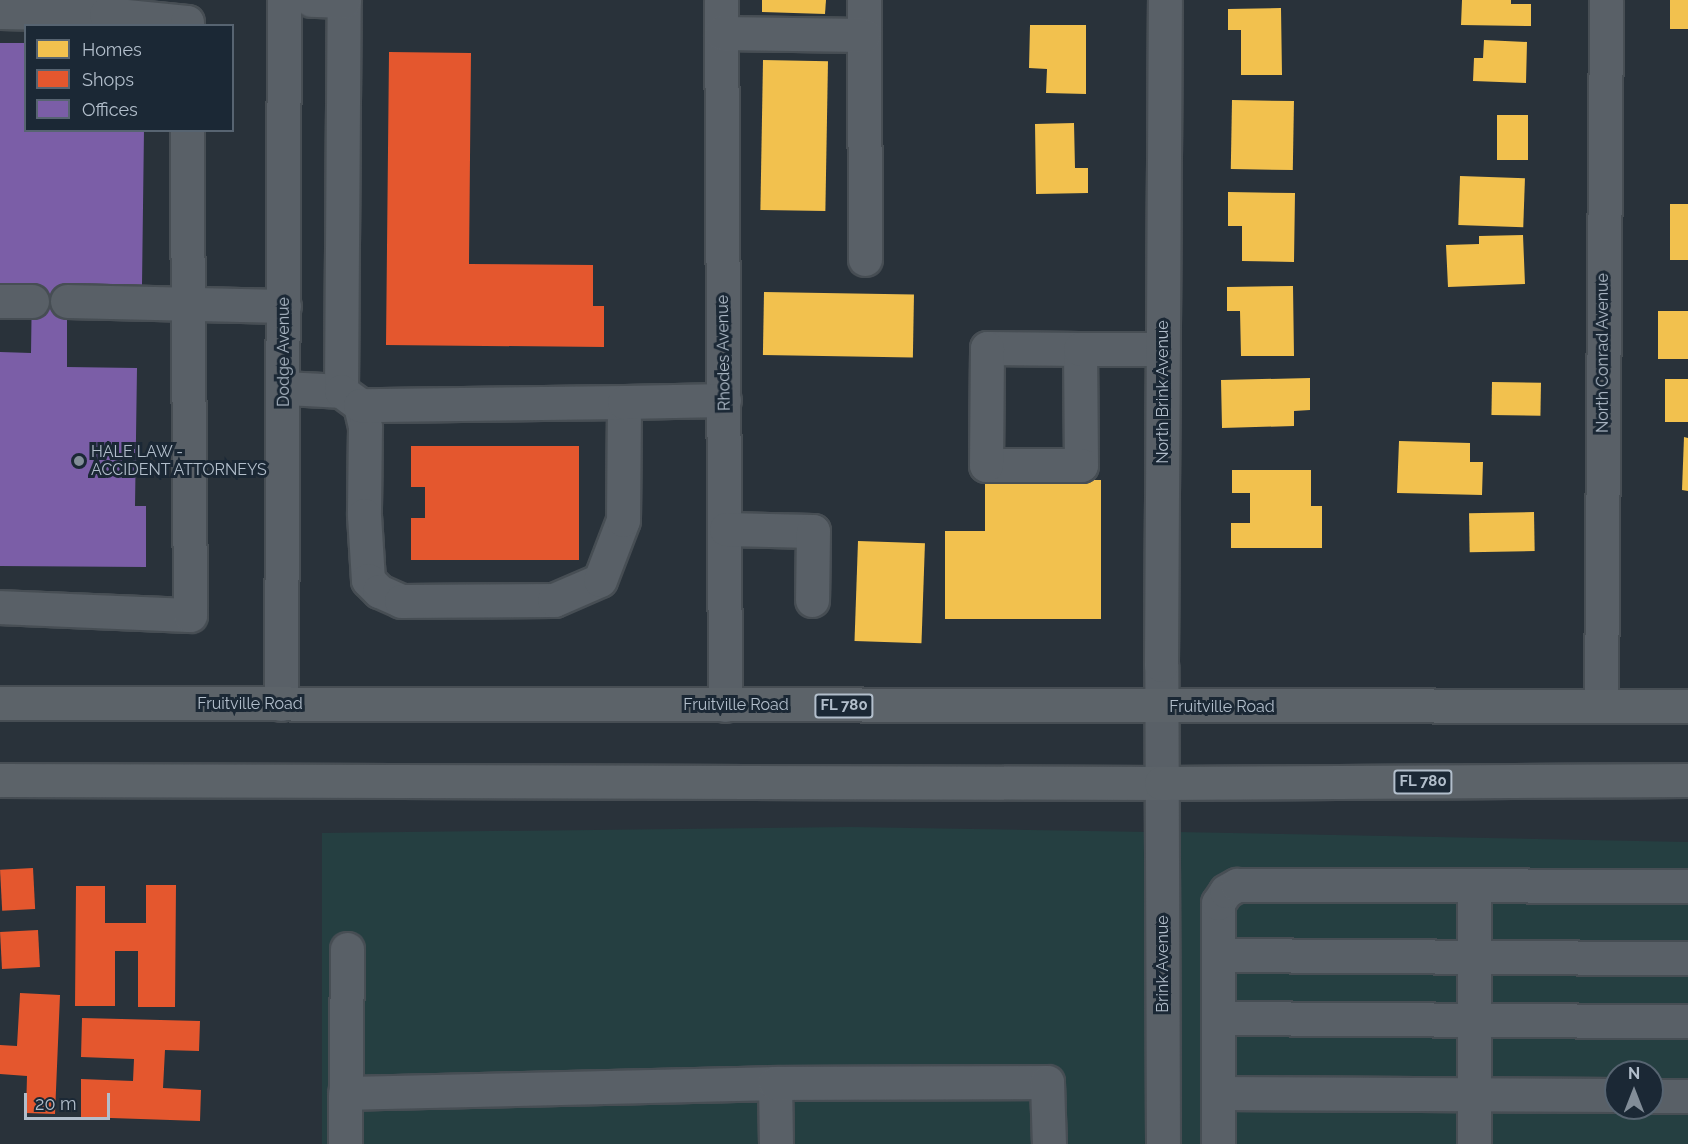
<!DOCTYPE html>
<style>
body{margin:0}
#map{position:relative;width:1688px;height:1144px;overflow:hidden;background:#29323a;font-family:Raleway,sans-serif}
div>[style]{position:absolute}
[style*='--x']{left:calc(var(--x)*1px);top:calc(var(--y)*1px);width:calc(var(--w)*1px);rotate:calc(var(--a)*1deg)}
.green>*{inset:0;background:#253f41}
.homes>*{inset:0;background:#f2c14e;transform-origin:0 0}
.shops>*{inset:0;background:#e4572e;transform-origin:0 0}
.offices>*{inset:0;background:#7b5ea7}
.roads{filter:drop-shadow(2px 0 #474e54) drop-shadow(-2px 0 #474e54) drop-shadow(0 2px #474e54) drop-shadow(0 -2px #474e54)}
.minor>*{height:33px;margin:-16.5px;padding:0 16.5px;transform-origin:16.5px;border-radius:16.5px;background:#596067}
.major>*{height:33px;margin:-16.5px;padding:0 16.5px;transform-origin:16.5px;border-radius:16.5px;background:#5c6369}
.dots>*{width:16px;height:16px;translate:-50% -50%;box-sizing:border-box;border:3px solid #1b2835;border-radius:50%}
span{translate:-50% -50%;white-space:nowrap;text-align:center;line-height:1.15;-webkit-text-stroke:6px #1b2835;paint-order:stroke}
.shield-label span{padding:2px 4px;background:#1b2835;border:2px solid;border-radius:4px;-webkit-text-stroke-width:0}
.shield-label{font-size:15px;color:#b2becb;font-weight:700}
.street-label{font-size:16px;color:#b2becb}
.poi-label{font-size:16px;color:#b2becb}
.left{translate:0 -50%;text-align:left}
.legend{position:absolute;left:24px;top:24px;width:210px;height:108px;box-sizing:border-box;background:#1b2835;border:2px solid #576471;margin:0;padding:8px 10px;list-style:none;font-size:18px;color:#b2becb}
.legend li{display:flex;align-items:center;gap:12px;height:30px}
.legend b{width:30px;border:2px solid #576471}
.north{position:absolute;left:1604px;top:1060px;width:60px;height:60px;box-sizing:border-box;background:#1b2835;border:2px solid #576471;border-radius:50%;rotate:0deg;font-size:16px;font-weight:700;line-height:24px;text-align:center;color:#b2becb}
.north::after{content:'';display:block;margin:auto;width:21px;height:27px;background:#828d98;clip-path:polygon(50% 0,100% 100%,50% 72%,0 100%)}
.scale{position:absolute;left:24px;top:1093px;width:86px;height:27px;box-sizing:border-box;border:3px solid #b2becb;border-top:0;padding-left:8px;font-size:18px;line-height:21px;white-space:nowrap;color:#b2becb;-webkit-text-stroke:4px #1b2835;paint-order:stroke}
</style>
<div id="map">
<div class="green">
<div style="clip-path:polygon(850px 827px,1148px 832px,1148px 1144px,322px 1144px,322px 833px)"></div>
<div style="clip-path:polygon(evenodd,1177px 832px,1688px 842px,1688px 1144px,1178px 1144px,1177px 832px,1616px 1072px,1652px 1072px,1652px 1108px,1616px 1108px,1616px 1072px)"></div>
</div>
<div class="homes">
<div style="clip-path:polygon(762px 0,826px 0,825px 14px,762px 12px)"></div>
<div style="clip-path:polygon(1462px 0,1511px 0,1511px 4px,1531px 4px,1531px 26px,1461px 25px)"></div>
<div style="left:1670px;top:0;width:18px;height:29px"></div>
<div style="clip-path:polygon(1281px 8px,1282px 75px,1241px 75px,1241px 30px,1228px 30px,1228px 9px)"></div>
<div style="clip-path:polygon(1030px 25px,1086px 25px,1086px 94px,1046px 93px,1047px 69px,1029px 68px)"></div>
<div style="clip-path:polygon(1484px 40px,1527px 42px,1526px 83px,1473px 81px,1474px 58px,1483px 58px)"></div>
<div style="left:763px;top:60px;width:65px;height:150px;rotate:1deg"></div>
<div style="left:1232px;top:100px;width:62px;height:69px;rotate:1deg"></div>
<div style="left:1497px;top:115px;width:31px;height:45px"></div>
<div style="clip-path:polygon(1074px 123px,1075px 168px,1088px 168px,1088px 193px,1036px 194px,1035px 124px)"></div>
<div style="left:1460px;top:176px;width:65px;height:49px;rotate:2deg"></div>
<div style="clip-path:polygon(1228px 192px,1295px 193px,1294px 262px,1242px 261px,1242px 226px,1228px 226px)"></div>
<div style="left:1670px;top:204px;width:18px;height:56px"></div>
<div style="clip-path:polygon(1523px 235px,1525px 284px,1448px 287px,1446px 245px,1479px 244px,1479px 236px)"></div>
<div style="clip-path:polygon(1293px 286px,1294px 356px,1241px 356px,1240px 311px,1227px 311px,1227px 287px)"></div>
<div style="left:764px;top:292px;width:150px;height:63px;rotate:1deg"></div>
<div style="left:1688px;top:311px;width:48px;height:30px;rotate:90deg"></div>
<div style="clip-path:polygon(1310px 378px,1310px 410px,1294px 411px,1294px 426px,1222px 428px,1221px 380px)"></div>
<div style="left:1688px;top:379px;width:43px;height:23px;rotate:90deg"></div>
<div style="left:1492px;top:382px;width:49px;height:33px;rotate:1deg"></div>
<div style="clip-path:polygon(1684px 437px,1688px 438px,1688px 491px,1682px 490px)"></div>
<div style="clip-path:polygon(1399px 441px,1470px 443px,1470px 462px,1483px 462px,1482px 495px,1397px 493px)"></div>
<div style="clip-path:polygon(1232px 470px,1311px 470px,1311px 506px,1322px 506px,1322px 548px,1231px 548px,1231px 523px,1250px 523px,1250px 493px,1232px 493px)"></div>
<div style="clip-path:polygon(985px 480px,1101px 480px,1101px 619px,945px 619px,945px 531px,985px 531px)"></div>
<div style="left:1534px;top:512px;width:39px;height:65px;rotate:89deg"></div>
<div style="left:858px;top:541px;width:67px;height:100px;rotate:2deg"></div>
</div>
<div class="shops">
<div style="clip-path:polygon(389px 52px,471px 53px,469px 264px,593px 265px,593px 306px,604px 306px,604px 347px,386px 345px)"></div>
<div style="clip-path:polygon(411px 446px,579px 446px,579px 560px,411px 560px,411px 518px,425px 518px,425px 487px,411px 487px)"></div>
<div style="left:33px;top:868px;width:41px;height:33px;rotate:87deg"></div>
<div style="clip-path:polygon(146px 885px,176px 885px,175px 1007px,138px 1007px,138px 951px,115px 951px,115px 1006px,75px 1006px,76px 886px,105px 886px,105px 923px,146px 923px)"></div>
<div style="left:38px;top:930px;width:37px;height:38px;rotate:87deg"></div>
<div style="clip-path:polygon(20px 993px,60px 995px,55px 1114px,26px 1113px,27px 1076px,0 1074px,0 1045px,17px 1046px)"></div>
<div style="clip-path:polygon(82px 1018px,200px 1021px,199px 1051px,165px 1050px,163px 1088px,201px 1090px,200px 1121px,81px 1117px,81px 1079px,133px 1081px,134px 1059px,81px 1057px)"></div>
</div>
<div class="offices">
<div style="clip-path:polygon(0 43px,26px 43px,26px 130px,144px 130px,142px 285px,67px 284px,67px 367px,137px 368px,135px 506px,146px 506px,146px 567px,0 566px,0 352px,31px 353px,32px 284px,0 284px)"></div>
</div>
<div class="roads">
<div class="minor">
<div style="--x:721;--y:0;--w:705;--a:89.67"></div>
<div style="--x:864;--y:0;--w:259;--a:89.8"></div>
<div style="--x:0;--y:12;--w:106;--a:1.1"></div>
<div style="--x:106;--y:14;--w:81;--a:5.6"></div>
<div style="--x:187;--y:22;--w:4;--a:90"></div>
<div style="--x:721;--y:33;--w:143;--a:0.8"></div>
<div style="--x:0;--y:301;--w:32;--a:0"></div>
<div style="--x:67;--y:301;--w:217;--a:1.3"></div>
<div style="--x:987;--y:348;--w:93;--a:0.6"></div>
<div style="--x:1080;--y:349;--w:116;--a:89.5"></div>
<div style="--x:1081;--y:465;--w:95;--a:180"></div>
<div style="--x:986;--y:465;--w:117;--a:-89.5"></div>
<div style="--x:1080;--y:349;--w:83;--a:0"></div>
<div style="--x:284;--y:388;--w:57;--a:3"></div>
<div style="--x:341;--y:391;--w:390;--a:-89.6"></div>
<div style="--x:344;--y:1;--w:33;--a:-178"></div>
<div style="--x:341;--y:391;--w:24;--a:36"></div>
<div style="--x:360;--y:405;--w:23;--a:77"></div>
<div style="--x:365;--y:427;--w:88;--a:90.7"></div>
<div style="--x:364;--y:515;--w:65;--a:86.5"></div>
<div style="--x:368;--y:580;--w:16;--a:45"></div>
<div style="--x:379;--y:591;--w:24;--a:24"></div>
<div style="--x:401;--y:601;--w:153;--a:-0.4"></div>
<div style="--x:554;--y:600;--w:50;--a:-23.5"></div>
<div style="--x:600;--y:580;--w:64;--a:-69"></div>
<div style="--x:623;--y:520;--w:118;--a:-89.5"></div>
<div style="--x:624;--y:402;--w:264;--a:179.3"></div>
<div style="--x:624;--y:402;--w:100;--a:-1.1"></div>
<div style="--x:726;--y:529;--w:87;--a:1.3"></div>
<div style="--x:813;--y:531;--w:69;--a:90.8"></div>
<div style="--x:0;--y:607;--w:190;--a:2.4"></div>
<div style="--x:190;--y:615;--w:485;--a:-90.4"></div>
<div style="--x:281;--y:704;--w:704;--a:-89.76"></div>
<div style="--x:1601;--y:706;--w:706;--a:-89.59"></div>
<div style="--x:1218;--y:955;--w:470;--a:0.4"></div>
<div style="--x:1218;--y:1018;--w:470;--a:0.4"></div>
<div style="--x:345;--y:1093;--w:430;--a:-1.3"></div>
<div style="--x:1218;--y:1093;--w:398;--a:0.3"></div>
<div style="--x:1652;--y:1096;--w:36;--a:0"></div>
<div style="--x:345;--y:1144;--w:195;--a:-89.4"></div>
<div style="--x:776;--y:1144;--w:61;--a:-90.9"></div>
<div style="--x:775;--y:1083;--w:272;--a:-0.2"></div>
<div style="--x:1047;--y:1082;--w:62;--a:88.2"></div>
<div style="--x:1163;--y:1144;--w:479;--a:-90.2"></div>
<div style="--x:1161;--y:665;--w:665;--a:-89.66"></div>
<div style="--x:1218;--y:1144;--w:241;--a:-90"></div>
<div style="--x:1218;--y:903;--w:14;--a:-56"></div>
<div style="--x:1226;--y:891;--w:13;--a:-29"></div>
<div style="--x:1237;--y:885;--w:451;--a:0.1"></div>
<div style="--x:1474;--y:1144;--w:258;--a:-90"></div>
</div>
<div class="major">
<div style="--x:0;--y:703;--w:1688;--a:0.1"></div>
<div style="--x:0;--y:780;--w:1161;--a:0.15"></div>
<div style="--x:1161;--y:783;--w:527;--a:-0.33"></div>
</div>
</div>
<div class="dots">
<div style="left:79px;top:461px;background:#828d98"></div>
</div>
<div class="shield-label">
<span style="left:844px;top:706px">FL 780</span>
<span style="left:1423px;top:782px">FL 780</span>
</div>
<div class="street-label">
<span style="left:284px;top:352px;rotate:-90deg">Dodge Avenue</span>
<span style="left:724px;top:353px;rotate:-91deg">Rhodes Avenue</span>
<span style="left:1603px;top:353px;rotate:-90deg">North Conrad Avenue</span>
<span style="left:1163px;top:392px;rotate:-90deg">North Brink Avenue</span>
<span style="left:250px;top:704px">Fruitville Road</span>
<span style="left:736px;top:705px">Fruitville Road</span>
<span style="left:1222px;top:707px">Fruitville Road</span>
<span style="left:1163px;top:964px;rotate:-90deg">Brink Avenue</span>
</div>
<div class="poi-label">
<span class="left" style="left:91px;top:461px">HALE LAW -<br>ACCIDENT ATTORNEYS</span>
</div>
<ul class="legend">
<li><b style="height:16px;background:#f2c14e"></b>Homes</li>
<li><b style="height:16px;background:#e4572e"></b>Shops</li>
<li><b style="height:16px;background:#7b5ea7"></b>Offices</li>
</ul>
<div class="north">N</div>
<div class="scale">20 m</div>
</div>
